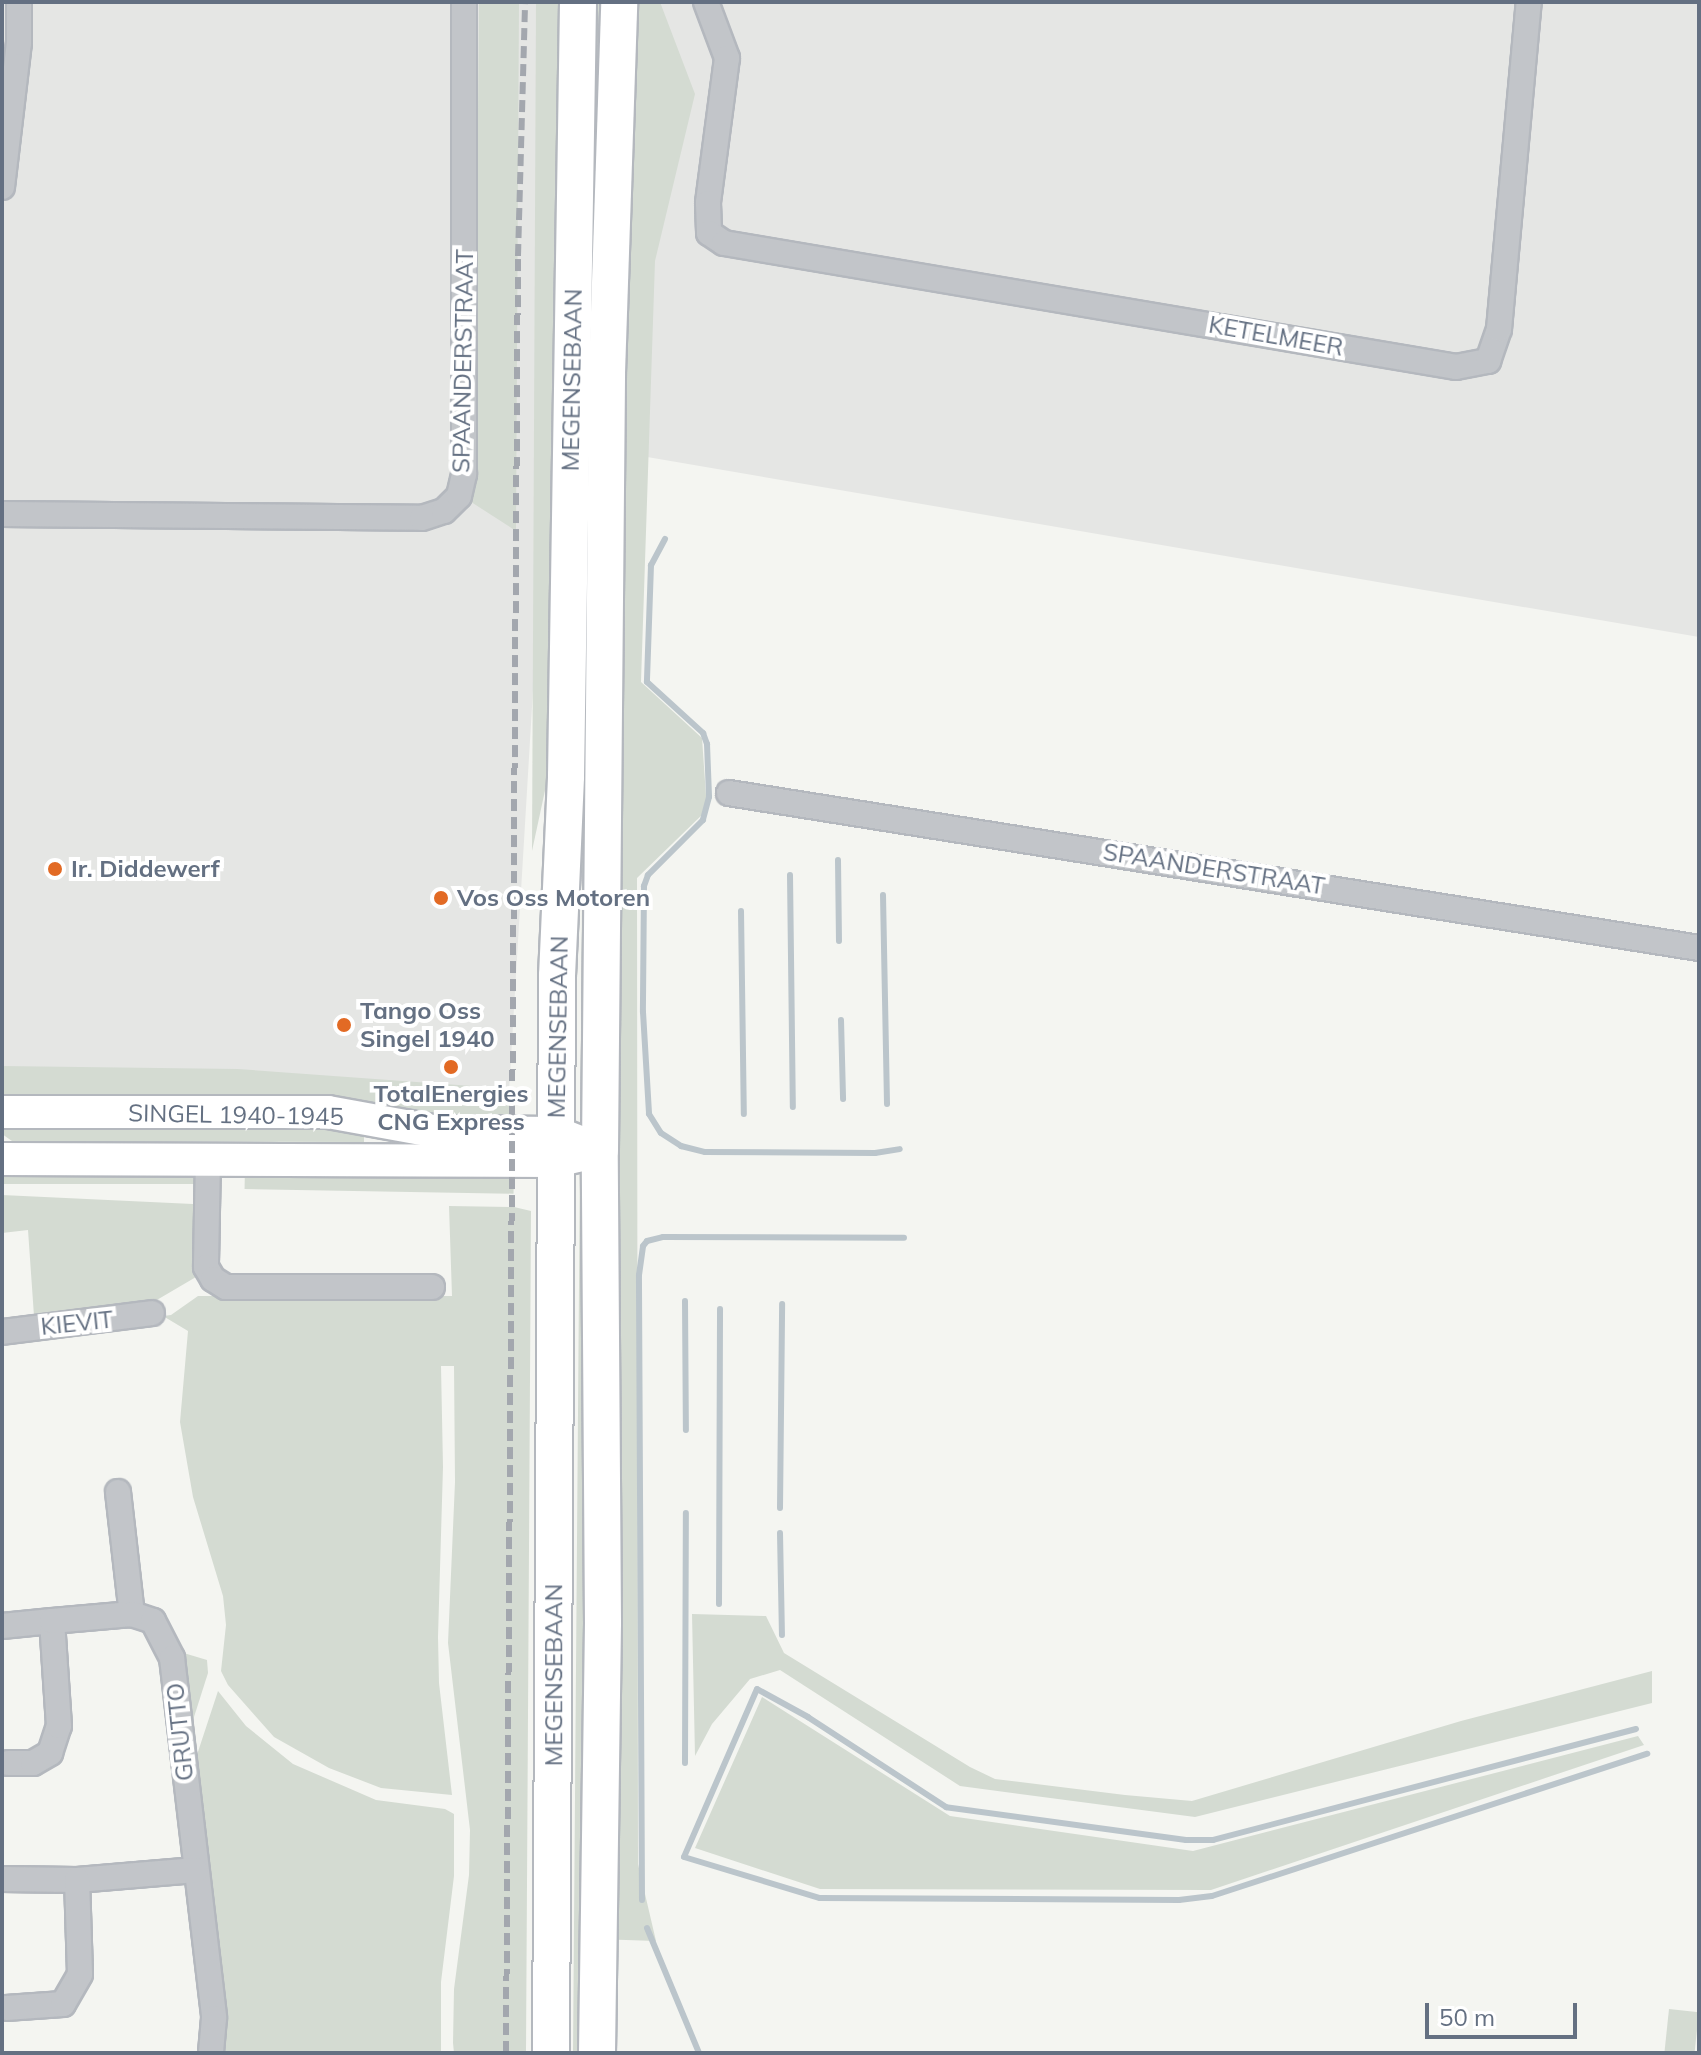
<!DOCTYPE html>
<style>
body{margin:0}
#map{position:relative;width:1701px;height:2055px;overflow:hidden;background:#f4f5f1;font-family:Mulish,sans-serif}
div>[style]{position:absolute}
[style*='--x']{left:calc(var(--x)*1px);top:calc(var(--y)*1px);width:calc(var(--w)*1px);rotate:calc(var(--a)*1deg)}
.built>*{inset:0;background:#e5e6e4}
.green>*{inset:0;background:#d4dbd2;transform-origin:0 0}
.stream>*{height:6px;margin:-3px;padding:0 3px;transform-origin:3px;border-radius:3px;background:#bbc5cb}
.roads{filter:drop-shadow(2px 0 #b4b8be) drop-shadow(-2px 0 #b4b8be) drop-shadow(0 2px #b4b8be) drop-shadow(0 -2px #b4b8be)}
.street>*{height:24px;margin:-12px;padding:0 12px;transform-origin:12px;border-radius:12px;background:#c2c5c9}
.secondary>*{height:32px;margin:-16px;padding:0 16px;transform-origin:16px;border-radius:16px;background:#fff}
.primary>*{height:36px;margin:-18px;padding:0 18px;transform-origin:18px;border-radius:18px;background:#fff}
.rail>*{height:6px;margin-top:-3px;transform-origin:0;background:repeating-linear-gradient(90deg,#a3a7ae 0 12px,transparent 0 18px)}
.dots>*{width:22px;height:22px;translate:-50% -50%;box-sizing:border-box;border:4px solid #fff;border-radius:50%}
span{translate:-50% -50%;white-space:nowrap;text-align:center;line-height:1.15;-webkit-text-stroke:8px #fff;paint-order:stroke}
.street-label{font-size:24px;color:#647082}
.poi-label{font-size:24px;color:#647082;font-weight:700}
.left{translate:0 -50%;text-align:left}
.frame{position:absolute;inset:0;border:4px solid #647082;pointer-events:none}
.scale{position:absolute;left:1425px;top:2003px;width:152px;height:36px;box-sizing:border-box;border:4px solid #647082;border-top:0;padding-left:10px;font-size:24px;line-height:28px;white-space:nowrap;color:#647082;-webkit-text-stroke:6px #fff;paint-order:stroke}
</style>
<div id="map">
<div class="built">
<div style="clip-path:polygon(2px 2px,1699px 2px,1699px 637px,548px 440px,507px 1125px,2px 1111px)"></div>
</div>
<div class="green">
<div style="clip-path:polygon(479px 2px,519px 2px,516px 531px,465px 498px,475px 436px)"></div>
<div style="clip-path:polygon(536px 2px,566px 2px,555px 744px,532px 851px)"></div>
<div style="clip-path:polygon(589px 2px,660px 2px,695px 94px,655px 261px,641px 682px,702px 738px,707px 810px,637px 878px,638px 1864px,656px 1941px,596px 1939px,595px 2053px,573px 2053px)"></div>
<div style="clip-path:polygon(2px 1066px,238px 1069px,515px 1089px,515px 1120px,452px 1119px,283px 1096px,2px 1096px)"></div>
<div style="clip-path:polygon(269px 1113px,364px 1130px,364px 1142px,12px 1141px,2px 1134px,2px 1117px)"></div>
<div style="left:245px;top:1164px;width:269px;height:25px;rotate:1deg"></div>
<div style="clip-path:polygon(2px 1171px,194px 1174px,198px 1184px,2px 1184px)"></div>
<div style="clip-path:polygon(2px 1195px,214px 1205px,213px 1267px,150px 1304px,34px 1316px,28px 1230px,2px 1233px)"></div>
<div style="clip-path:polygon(449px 1206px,514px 1207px,531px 1211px,526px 2053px,454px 2053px,453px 2043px,454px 1989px,469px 1875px,470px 1830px,448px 1643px,455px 1482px,454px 1366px,441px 1366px,443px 1467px,438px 1637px,439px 1683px,452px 1795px,381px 1788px,329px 1768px,274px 1737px,228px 1685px,221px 1671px,226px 1625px,223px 1596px,193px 1497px,180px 1422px,188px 1331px,163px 1316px,171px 1315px,198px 1296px,452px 1296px)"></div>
<div style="clip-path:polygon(692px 1614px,766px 1616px,784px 1653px,970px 1767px,995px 1779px,1125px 1795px,1192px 1801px,1461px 1721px,1652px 1671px,1652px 1703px,1195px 1817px,960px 1786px,780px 1670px,750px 1679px,712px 1724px,695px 1756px)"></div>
<div style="clip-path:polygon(177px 1651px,207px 1660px,208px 1673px,187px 1739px)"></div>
<div style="clip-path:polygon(218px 1691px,246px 1726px,293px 1764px,376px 1800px,445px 1809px,454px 1814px,454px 1876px,441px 1982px,441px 2053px,217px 2053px,191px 1773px)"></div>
<div style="clip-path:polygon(762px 1697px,950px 1816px,1193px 1851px,1638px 1736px,1644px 1745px,1211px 1890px,820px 1889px,695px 1848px)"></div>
<div style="left:1669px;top:2009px;width:30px;height:44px;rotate:6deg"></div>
</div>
<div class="stream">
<div style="--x:665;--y:539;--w:30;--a:118"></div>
<div style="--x:651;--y:565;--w:117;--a:92"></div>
<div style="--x:647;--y:682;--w:76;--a:42.3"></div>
<div style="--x:703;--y:733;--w:12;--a:70"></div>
<div style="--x:707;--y:744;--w:53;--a:87.8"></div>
<div style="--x:709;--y:797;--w:24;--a:105"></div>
<div style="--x:703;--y:820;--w:78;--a:135"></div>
<div style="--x:648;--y:875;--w:12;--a:110"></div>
<div style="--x:644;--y:886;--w:126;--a:90.5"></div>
<div style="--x:643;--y:1012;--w:102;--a:86.6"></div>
<div style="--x:649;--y:1114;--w:22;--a:58"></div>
<div style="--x:661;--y:1133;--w:24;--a:33"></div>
<div style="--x:681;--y:1146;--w:25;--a:14"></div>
<div style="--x:705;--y:1152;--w:170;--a:0.3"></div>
<div style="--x:875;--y:1153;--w:25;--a:-9"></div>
<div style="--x:838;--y:860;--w:81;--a:89.3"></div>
<div style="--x:790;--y:875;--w:232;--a:89.3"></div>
<div style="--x:883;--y:895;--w:209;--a:88.9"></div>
<div style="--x:741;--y:911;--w:203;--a:89.2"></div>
<div style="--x:841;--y:1020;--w:79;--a:88.5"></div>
<div style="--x:685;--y:1301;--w:129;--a:89.6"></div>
<div style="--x:780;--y:1508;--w:204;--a:-89.4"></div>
<div style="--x:780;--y:1533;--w:102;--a:88.9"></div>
<div style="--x:719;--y:1604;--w:295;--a:-89.8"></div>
<div style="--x:1636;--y:1729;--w:437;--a:165.3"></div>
<div style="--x:1213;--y:1840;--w:27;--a:180"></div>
<div style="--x:1186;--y:1840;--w:242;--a:-172.2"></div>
<div style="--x:946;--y:1807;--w:165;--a:-146.9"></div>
<div style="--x:808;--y:1717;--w:58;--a:-151.2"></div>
<div style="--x:757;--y:1689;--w:183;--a:113.5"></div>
<div style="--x:684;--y:1857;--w:142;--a:16.8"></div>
<div style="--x:820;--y:1898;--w:359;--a:0.3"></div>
<div style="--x:1179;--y:1900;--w:33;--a:-7"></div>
<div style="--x:1212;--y:1896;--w:458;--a:-18.1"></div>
<div style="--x:685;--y:1763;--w:250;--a:-89.8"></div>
<div style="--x:642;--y:1900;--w:625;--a:-90.28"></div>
<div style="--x:639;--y:1275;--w:29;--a:-82"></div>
<div style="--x:643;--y:1246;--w:6;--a:-51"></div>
<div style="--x:647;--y:1241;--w:16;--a:-14"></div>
<div style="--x:663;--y:1237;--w:241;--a:0.2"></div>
<div style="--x:647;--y:1928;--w:135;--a:67.4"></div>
</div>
<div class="roads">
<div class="street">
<div style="--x:706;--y:2;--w:60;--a:69.4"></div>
<div style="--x:727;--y:58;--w:146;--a:97.5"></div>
<div style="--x:708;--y:203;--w:30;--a:88"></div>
<div style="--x:709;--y:233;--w:18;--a:34"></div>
<div style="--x:724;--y:243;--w:742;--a:9.61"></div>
<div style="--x:1456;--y:367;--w:33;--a:-11"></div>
<div style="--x:1488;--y:361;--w:34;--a:-71"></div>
<div style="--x:1499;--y:329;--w:328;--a:-84.8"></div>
<div style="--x:2;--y:187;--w:145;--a:-83.3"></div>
<div style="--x:19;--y:43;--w:41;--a:-90"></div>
<div style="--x:2;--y:514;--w:420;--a:0.5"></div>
<div style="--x:422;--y:518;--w:23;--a:-18"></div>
<div style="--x:444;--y:511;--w:21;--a:-45"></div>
<div style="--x:459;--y:496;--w:23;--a:-77"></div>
<div style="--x:464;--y:474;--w:472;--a:-90"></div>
<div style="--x:729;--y:793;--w:982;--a:9.08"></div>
<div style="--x:208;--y:1159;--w:108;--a:91.1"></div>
<div style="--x:206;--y:1267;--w:14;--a:60"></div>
<div style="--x:213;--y:1279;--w:15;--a:32"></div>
<div style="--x:226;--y:1287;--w:206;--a:0"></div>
<div style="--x:2;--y:1332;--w:151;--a:-7.2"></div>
<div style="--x:118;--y:1492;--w:123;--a:83.5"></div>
<div style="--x:2;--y:1626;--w:50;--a:-5.7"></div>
<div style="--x:8;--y:1763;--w:25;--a:0"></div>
<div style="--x:33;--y:1763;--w:20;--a:-30"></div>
<div style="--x:50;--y:1753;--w:28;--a:-72"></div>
<div style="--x:59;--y:1726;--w:105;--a:-93.8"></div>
<div style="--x:52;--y:1621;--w:80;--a:-5"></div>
<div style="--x:132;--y:1614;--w:22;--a:18"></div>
<div style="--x:153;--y:1621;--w:42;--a:62.8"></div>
<div style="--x:172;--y:1658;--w:362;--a:83.3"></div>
<div style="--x:214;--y:2018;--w:35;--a:95"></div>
<div style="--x:2;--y:1879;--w:75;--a:0.8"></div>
<div style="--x:77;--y:1880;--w:119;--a:-4.8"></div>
<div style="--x:6;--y:2008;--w:57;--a:-4"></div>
<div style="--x:63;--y:2004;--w:34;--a:-60"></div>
<div style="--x:80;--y:1974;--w:94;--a:-91.8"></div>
</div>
<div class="secondary">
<div style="--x:2;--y:1112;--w:326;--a:0"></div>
<div style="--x:328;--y:1112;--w:112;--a:10.3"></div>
<div style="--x:438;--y:1132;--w:119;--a:0.5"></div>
<div style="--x:557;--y:1133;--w:46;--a:21.6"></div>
<div style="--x:2;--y:1159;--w:554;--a:0.21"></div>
<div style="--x:556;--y:1161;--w:26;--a:-13"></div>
</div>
<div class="primary">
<div style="--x:551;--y:2053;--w:1077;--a:-89.68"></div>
<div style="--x:557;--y:976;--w:200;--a:-87.4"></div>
<div style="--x:566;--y:776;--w:774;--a:-89.11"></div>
<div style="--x:597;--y:2053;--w:430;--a:-89.2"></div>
<div style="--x:603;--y:1623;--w:473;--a:-90.4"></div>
<div style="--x:600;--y:1150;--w:777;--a:-89.48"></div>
<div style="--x:607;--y:373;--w:371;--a:-88.1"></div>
</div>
</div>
<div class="rail">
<div style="--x:506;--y:2053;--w:1797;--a:-89.62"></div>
<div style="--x:518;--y:256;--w:254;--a:-88.4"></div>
</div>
<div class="dots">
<div style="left:55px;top:869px;background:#e26a24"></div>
<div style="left:441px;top:898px;background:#e26a24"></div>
<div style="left:344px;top:1025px;background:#e26a24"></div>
<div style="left:451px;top:1067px;background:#e26a24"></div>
</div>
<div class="street-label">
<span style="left:1276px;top:336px;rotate:10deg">KETELMEER</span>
<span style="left:463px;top:361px;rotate:-89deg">SPAANDERSTRAAT</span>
<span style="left:572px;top:380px;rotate:-89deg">MEGENSEBAAN</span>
<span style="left:1214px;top:869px;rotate:9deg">SPAANDERSTRAAT</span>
<span style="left:558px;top:1027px;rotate:-89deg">MEGENSEBAAN</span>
<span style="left:236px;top:1115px;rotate:1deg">SINGEL 1940-1945</span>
<span style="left:77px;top:1323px;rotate:-6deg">KIEVIT</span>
<span style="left:554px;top:1675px;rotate:-90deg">MEGENSEBAAN</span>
<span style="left:180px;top:1732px;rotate:-96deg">GRUTTO</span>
</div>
<div class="poi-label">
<span class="left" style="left:71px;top:869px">Ir. Diddewerf</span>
<span class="left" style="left:457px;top:898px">Vos Oss Motoren</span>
<span class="left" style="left:360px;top:1025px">Tango Oss<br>Singel 1940</span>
<span style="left:451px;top:1108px">TotalEnergies<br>CNG Express</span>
</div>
<div class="frame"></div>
<div class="scale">50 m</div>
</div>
